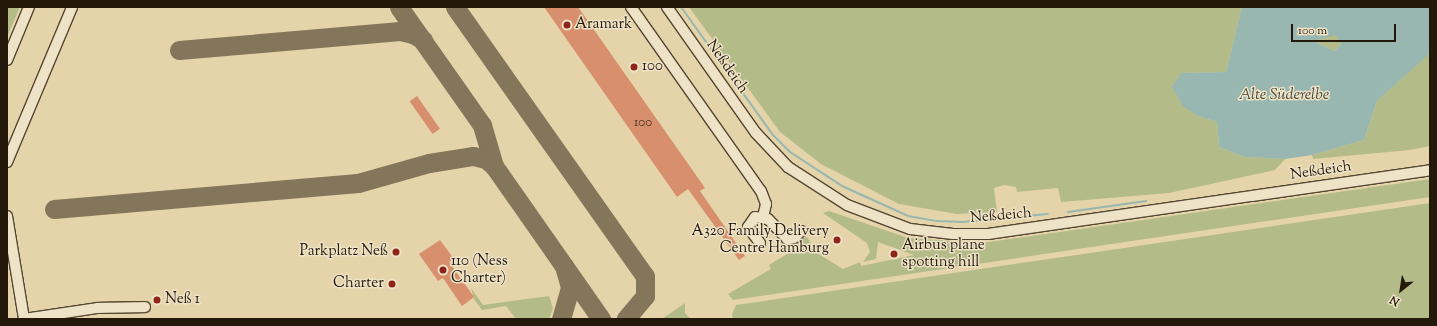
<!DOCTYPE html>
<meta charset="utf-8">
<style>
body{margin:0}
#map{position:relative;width:1437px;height:326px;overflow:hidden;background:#e5d3a9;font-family:"Sorts Mill Goudy",serif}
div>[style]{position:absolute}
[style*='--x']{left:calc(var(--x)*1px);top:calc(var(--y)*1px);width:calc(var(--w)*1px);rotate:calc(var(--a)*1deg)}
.green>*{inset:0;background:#b3bc89}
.water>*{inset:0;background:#97b7b0}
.stream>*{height:2px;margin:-1px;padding:0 1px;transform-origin:1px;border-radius:1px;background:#97b7b0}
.taxiway>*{height:19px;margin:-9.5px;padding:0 9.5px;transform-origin:9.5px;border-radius:9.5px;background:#84765a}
.building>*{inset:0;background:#d88f6e;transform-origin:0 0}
.roads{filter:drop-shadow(1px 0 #544732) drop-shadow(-1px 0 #544732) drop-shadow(0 1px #544732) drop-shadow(0 -1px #544732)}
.minor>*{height:10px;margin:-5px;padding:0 5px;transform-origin:5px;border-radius:5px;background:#eee2c7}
.dots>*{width:11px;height:11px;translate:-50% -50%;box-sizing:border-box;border:2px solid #eee2c7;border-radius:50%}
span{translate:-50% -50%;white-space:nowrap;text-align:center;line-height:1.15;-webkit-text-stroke:3px #eee2c7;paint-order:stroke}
.number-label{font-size:13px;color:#503623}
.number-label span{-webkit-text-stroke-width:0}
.poi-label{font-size:15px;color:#23180a}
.left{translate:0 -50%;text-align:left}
.right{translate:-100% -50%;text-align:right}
.street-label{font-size:15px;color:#23180a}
.water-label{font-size:16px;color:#46483c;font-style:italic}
.frame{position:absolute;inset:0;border:8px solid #23180a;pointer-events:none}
.north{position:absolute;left:1381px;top:270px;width:40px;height:40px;-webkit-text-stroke:3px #eee2c7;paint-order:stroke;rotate:210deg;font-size:11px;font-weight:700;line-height:16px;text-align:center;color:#23180a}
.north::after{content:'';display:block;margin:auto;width:14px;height:18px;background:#23180a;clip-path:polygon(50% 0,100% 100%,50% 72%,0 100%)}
.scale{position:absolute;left:1291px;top:24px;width:105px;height:18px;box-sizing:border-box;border:2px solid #23180a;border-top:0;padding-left:5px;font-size:12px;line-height:14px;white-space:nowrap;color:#23180a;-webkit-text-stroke:3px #eee2c7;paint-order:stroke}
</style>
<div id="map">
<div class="green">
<div style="clip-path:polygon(7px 7px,20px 7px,7px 37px)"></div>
<div style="clip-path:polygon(689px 7px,1242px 7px,1226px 72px,1181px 73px,1198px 116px,1217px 122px,1219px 147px,1244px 157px,1285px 159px,1275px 170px,1169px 193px,1061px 202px,1058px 188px,1017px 192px,1016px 187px,1004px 185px,994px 188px,997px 212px,957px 214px,899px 204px,821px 164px,780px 132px)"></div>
<div style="clip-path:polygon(1430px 7px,1430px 146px,1410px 150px,1313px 159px,1312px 155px,1364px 140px,1377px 101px,1427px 55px)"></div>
<div style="clip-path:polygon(1336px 34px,1341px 44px,1335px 51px,1317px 43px,1317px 40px)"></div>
<div style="clip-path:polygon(1430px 179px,1430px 197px,733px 300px,728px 294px,771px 269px,769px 265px,797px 248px,800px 239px,807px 237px,817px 253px,843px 269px,860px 262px,861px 266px,914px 255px,878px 242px,876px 259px,863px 262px,870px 252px,867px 243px,823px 213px,829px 211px,908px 238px,982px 243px)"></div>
<div style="clip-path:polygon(1430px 203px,1430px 319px,733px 319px,732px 314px,736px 305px)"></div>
<div style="clip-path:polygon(471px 288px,483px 305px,549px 296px,553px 308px,549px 319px,516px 319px,506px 306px,482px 310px,474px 299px)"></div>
<div style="clip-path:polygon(685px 303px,685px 313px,691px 319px,662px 319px)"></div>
</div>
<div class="water">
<div style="clip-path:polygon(evenodd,1242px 7px,1430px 7px,1430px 53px,1377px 101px,1364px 140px,1312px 155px,1285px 159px,1244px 157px,1219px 147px,1217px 122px,1198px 116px,1183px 106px,1172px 87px,1181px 73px,1226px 72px,1242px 7px,1336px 35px,1341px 44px,1335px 51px,1317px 43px,1317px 40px,1336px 35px)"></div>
</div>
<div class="stream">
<div style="--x:681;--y:7;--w:158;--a:54.3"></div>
<div style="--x:773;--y:135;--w:24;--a:45"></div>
<div style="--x:790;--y:152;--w:62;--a:33.2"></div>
<div style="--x:842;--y:186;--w:72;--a:24.4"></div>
<div style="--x:908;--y:216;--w:28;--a:10"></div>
<div style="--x:936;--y:221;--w:27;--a:2"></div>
<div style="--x:963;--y:222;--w:85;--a:-5.4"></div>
<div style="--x:1068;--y:212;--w:79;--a:-8"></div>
</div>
<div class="taxiway">
<div style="--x:399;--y:7;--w:144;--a:54.9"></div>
<div style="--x:482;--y:125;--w:43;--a:73.7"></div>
<div style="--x:494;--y:166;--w:122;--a:55"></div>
<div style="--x:455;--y:7;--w:329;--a:54.8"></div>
<div style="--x:645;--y:276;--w:20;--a:90"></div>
<div style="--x:645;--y:296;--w:30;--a:130"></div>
<div style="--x:179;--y:50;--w:222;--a:-4.9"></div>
<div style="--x:400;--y:31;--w:13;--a:13"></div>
<div style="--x:413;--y:34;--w:12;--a:31"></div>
<div style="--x:54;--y:209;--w:305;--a:-4.9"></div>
<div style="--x:358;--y:183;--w:74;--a:-15.7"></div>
<div style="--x:429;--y:163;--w:45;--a:-9"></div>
<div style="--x:473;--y:156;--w:13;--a:13"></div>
<div style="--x:486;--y:159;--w:11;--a:41"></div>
<div style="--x:561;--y:319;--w:33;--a:-74"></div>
<div style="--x:570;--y:287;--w:22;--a:-106"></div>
<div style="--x:564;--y:266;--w:65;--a:55.1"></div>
</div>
<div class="building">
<div style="clip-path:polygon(544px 7px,578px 7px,705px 188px,700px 191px,745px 256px,739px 260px,688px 189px,677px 197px)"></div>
<div style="left:417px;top:96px;width:40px;height:9px;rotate:55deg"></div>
<div style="clip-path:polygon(440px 240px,454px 259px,449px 262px,474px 297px,462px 306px,443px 278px,438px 281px,419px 254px)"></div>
</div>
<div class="roads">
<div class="minor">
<div style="--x:631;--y:7;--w:225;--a:54.8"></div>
<div style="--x:761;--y:191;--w:14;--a:69"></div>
<div style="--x:766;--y:204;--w:13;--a:103"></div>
<div style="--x:667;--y:7;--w:154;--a:54.8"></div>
<div style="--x:756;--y:133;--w:47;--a:46.7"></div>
<div style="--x:788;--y:167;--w:70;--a:32.8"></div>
<div style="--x:847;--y:205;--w:67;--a:20.9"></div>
<div style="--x:910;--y:229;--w:43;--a:6.6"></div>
<div style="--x:953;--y:234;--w:35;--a:0"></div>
<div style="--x:988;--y:234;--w:447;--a:-8.2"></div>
<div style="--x:7;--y:60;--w:57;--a:-67.5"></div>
<div style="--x:7;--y:162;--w:168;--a:-67.2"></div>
<div style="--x:7;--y:216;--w:104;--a:80.6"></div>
<div style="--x:760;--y:243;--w:20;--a:-127"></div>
<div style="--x:748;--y:227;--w:12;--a:-55"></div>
<div style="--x:755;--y:217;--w:13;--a:9"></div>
<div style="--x:768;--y:219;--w:28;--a:46"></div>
<div style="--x:787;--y:239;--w:7;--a:-8"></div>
<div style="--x:794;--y:238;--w:10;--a:-45"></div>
<div style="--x:24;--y:319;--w:75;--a:-8.5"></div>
<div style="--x:98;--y:308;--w:47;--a:-1.2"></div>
</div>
</div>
<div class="dots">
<div style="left:567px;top:25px;background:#8f2418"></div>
<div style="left:634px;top:67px;background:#8f2418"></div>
<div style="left:837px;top:240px;background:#8f2418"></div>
<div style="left:396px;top:252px;background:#8f2418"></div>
<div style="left:894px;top:254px;background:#8f2418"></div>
<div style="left:443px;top:270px;background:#8f2418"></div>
<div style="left:392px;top:284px;background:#8f2418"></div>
<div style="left:157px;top:300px;background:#8f2418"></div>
</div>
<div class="number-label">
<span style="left:643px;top:123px">100</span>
</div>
<div class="poi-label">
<span class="left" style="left:575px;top:25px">Aramark</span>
<span class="left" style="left:642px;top:67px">100</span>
<span class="right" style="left:829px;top:240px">A320 Family Delivery<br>Centre Hamburg</span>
<span class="left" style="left:902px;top:254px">Airbus plane<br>spotting hill</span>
<span class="right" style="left:388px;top:252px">Parkplatz Neß</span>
<span class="left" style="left:451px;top:270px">110 (Ness<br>Charter)</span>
<span class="right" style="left:384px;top:284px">Charter</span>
<span class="left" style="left:165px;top:300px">Neß 1</span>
</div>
<div class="street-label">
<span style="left:727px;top:67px;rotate:55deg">Neßdeich</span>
<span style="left:1321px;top:171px;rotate:-8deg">Neßdeich</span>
<span style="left:1001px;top:216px;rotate:-5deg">Neßdeich</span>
</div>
<div class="water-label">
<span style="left:1284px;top:96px">Alte Süderelbe</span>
</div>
<div class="frame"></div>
<div class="north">N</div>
<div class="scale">100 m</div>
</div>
